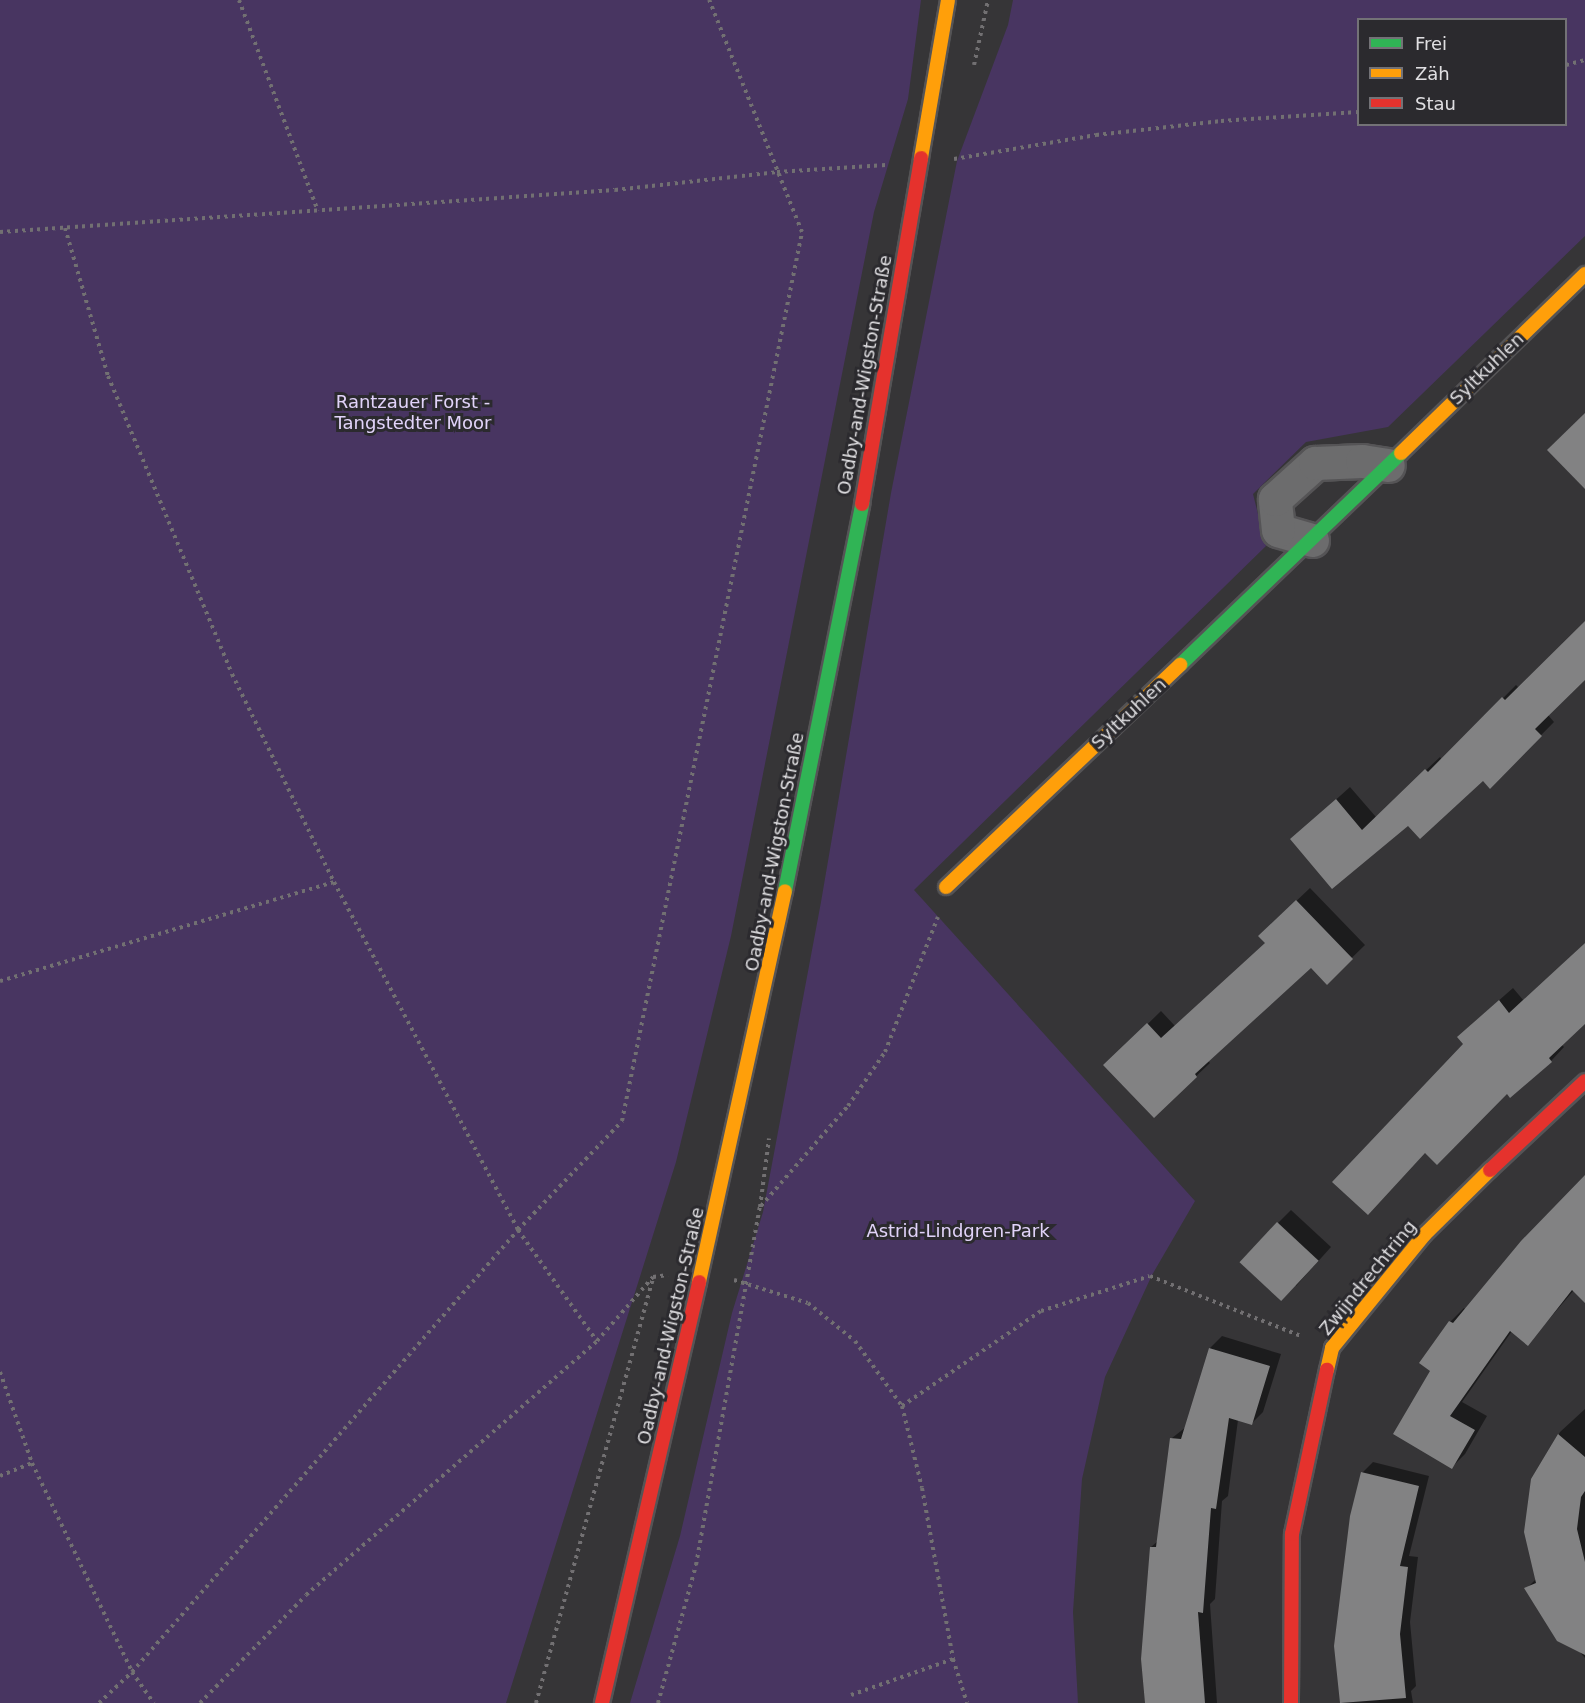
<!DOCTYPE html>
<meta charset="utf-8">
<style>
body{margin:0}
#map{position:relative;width:1585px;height:1703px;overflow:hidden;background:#363537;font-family:"DejaVu Sans",sans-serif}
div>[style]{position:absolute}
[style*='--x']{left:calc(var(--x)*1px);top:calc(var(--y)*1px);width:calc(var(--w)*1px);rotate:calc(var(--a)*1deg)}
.green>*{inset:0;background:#483561}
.shadow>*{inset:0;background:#0007}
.building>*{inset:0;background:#828283;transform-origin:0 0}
.path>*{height:4px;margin-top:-2px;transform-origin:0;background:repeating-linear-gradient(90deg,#727072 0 3px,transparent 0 7.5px)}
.roads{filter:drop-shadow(2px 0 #555456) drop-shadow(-2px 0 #555456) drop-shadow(0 2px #555456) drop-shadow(0 -2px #555456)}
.street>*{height:33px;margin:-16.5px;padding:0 16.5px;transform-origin:16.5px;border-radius:16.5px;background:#6c6c6d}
.fast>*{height:14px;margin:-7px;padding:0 7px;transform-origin:7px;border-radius:7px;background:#30b455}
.slow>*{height:14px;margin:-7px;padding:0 7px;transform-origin:7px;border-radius:7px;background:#ff9f0a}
.jam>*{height:14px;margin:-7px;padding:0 7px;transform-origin:7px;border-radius:7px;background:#e5322d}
span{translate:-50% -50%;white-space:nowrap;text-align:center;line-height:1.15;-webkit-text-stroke:6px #2b2a2e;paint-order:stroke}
.street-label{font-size:18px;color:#e0dfe2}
.park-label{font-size:18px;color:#e1d3f9}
.legend{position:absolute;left:1357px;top:18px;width:210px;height:108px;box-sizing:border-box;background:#2b2a2e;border:2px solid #737276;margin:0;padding:8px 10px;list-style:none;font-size:18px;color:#e0dfe2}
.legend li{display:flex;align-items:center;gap:12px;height:30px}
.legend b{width:30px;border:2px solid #737276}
</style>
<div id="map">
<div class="green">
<div style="clip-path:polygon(0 0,921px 0,908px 99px,874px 212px,731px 936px,676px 1162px,506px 1703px,0 1703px)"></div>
<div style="clip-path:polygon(evenodd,1013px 0,1585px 0,1585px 236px,1388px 427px,1306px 442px,1253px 494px,1266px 546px,914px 890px,1195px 1201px,1152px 1275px,1105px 1377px,1082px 1479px,1073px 1612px,1078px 1703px,630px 1703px,680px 1536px,732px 1313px,763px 1212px,821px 902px,891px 493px,957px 161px,1008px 25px,1013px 0,1358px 20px,1566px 20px,1566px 124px,1358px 124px,1358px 20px)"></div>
</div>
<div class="shadow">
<div style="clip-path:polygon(1585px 624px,1585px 678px,1548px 715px,1554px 722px,1490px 787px,1483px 779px,1408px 824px,1332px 887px,1292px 839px,1350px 787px,1376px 817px,1440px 757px,1442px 760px,1516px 685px,1519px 688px)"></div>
<div style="clip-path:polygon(1310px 888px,1365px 945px,1327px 982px,1311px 966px,1208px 1061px,1210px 1063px,1154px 1116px,1119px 1052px,1161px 1011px,1175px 1026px,1267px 943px,1273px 923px)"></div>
<div style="clip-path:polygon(1585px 943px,1585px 1023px,1561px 1044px,1564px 1047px,1551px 1061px,1510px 1096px,1465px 1044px,1472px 1024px,1513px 988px,1524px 1001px)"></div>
<div style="clip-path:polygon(1585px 1178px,1585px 1286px,1574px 1290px,1528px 1344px,1512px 1331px,1462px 1402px,1487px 1416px,1465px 1454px,1452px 1467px,1432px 1370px,1421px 1362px,1450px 1322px,1464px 1308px,1466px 1310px)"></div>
<div style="clip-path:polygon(1291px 1210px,1331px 1247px,1296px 1286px,1278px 1223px)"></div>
<div style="clip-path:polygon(1222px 1336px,1281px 1354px,1263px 1412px,1251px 1424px,1238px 1420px,1228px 1496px,1222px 1501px,1215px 1599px,1210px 1604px,1217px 1703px,1146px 1703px,1151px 1547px,1159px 1540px,1172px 1438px,1186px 1427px,1210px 1348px)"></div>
<div style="clip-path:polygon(1585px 1409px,1585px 1658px,1526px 1589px,1537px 1578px,1533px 1480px,1560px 1432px)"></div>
<div style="clip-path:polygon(1373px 1462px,1429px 1476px,1409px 1556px,1418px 1557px,1410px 1622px,1416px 1686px,1411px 1691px,1413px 1703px,1342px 1703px,1336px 1646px,1362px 1473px)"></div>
</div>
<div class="building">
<div style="clip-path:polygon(1585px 413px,1585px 489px,1547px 450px)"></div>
<div style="clip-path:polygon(1585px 621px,1585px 680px,1535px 729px,1542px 736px,1490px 789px,1483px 781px,1420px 839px,1408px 826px,1332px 889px,1290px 839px,1336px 799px,1362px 830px,1425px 769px,1428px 772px,1502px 697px,1505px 700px)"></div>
<div style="clip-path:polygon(1296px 900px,1353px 959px,1327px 985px,1311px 968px,1195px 1074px,1197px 1077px,1154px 1118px,1103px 1065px,1147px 1023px,1161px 1038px,1265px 943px,1258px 936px)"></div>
<div style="clip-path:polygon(1585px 943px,1585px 1024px,1549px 1058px,1552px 1062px,1510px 1098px,1507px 1094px,1437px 1165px,1425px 1153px,1368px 1215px,1332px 1182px,1463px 1044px,1457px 1037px,1499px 1000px,1509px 1013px)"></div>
<div style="clip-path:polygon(1585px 1175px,1585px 1303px,1572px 1290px,1528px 1346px,1510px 1331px,1450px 1416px,1475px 1430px,1452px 1469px,1393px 1434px,1430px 1371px,1419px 1363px,1449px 1321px,1453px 1323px,1521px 1241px)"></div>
<div style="left:1277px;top:1222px;width:57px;height:55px;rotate:43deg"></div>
<div style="clip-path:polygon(1209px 1348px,1270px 1366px,1252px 1425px,1229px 1418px,1216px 1509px,1211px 1508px,1203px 1613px,1198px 1612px,1205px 1703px,1145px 1703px,1141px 1659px,1150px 1547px,1156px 1547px,1170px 1438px,1181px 1439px)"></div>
<div style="clip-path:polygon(1558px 1434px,1585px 1457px,1585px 1491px,1581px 1497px,1577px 1529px,1585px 1562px,1585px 1655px,1557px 1641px,1524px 1588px,1536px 1583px,1524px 1532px,1531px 1479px)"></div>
<div style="clip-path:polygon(1361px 1472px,1419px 1486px,1400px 1566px,1408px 1567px,1400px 1634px,1406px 1698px,1340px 1703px,1334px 1646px,1350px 1516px)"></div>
</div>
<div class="path">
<div style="--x:239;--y:0;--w:225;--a:69.5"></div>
<div style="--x:974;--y:65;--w:66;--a:-77.8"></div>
<div style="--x:1566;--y:65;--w:20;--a:-15"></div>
<div style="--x:954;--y:159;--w:144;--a:-9.6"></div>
<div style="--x:1096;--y:135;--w:126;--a:-6.4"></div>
<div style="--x:1221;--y:121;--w:137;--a:-3.8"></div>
<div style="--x:65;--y:228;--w:154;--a:73.8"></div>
<div style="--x:108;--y:376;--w:323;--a:67.4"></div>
<div style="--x:232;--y:674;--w:232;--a:63.9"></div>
<div style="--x:334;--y:882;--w:394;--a:62.1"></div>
<div style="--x:518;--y:1230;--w:136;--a:54.6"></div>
<div style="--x:0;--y:232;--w:616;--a:-3.91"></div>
<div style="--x:615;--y:190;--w:163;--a:-6.3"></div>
<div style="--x:777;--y:172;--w:109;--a:-3.7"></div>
<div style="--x:0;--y:981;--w:348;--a:-16.5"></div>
<div style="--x:761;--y:1206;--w:133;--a:-49"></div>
<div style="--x:848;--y:1106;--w:65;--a:-55.6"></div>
<div style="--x:885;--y:1052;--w:145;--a:-68.6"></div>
<div style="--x:734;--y:1280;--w:77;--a:17.3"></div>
<div style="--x:808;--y:1303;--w:60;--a:39"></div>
<div style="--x:855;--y:1341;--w:80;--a:54.1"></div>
<div style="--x:902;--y:1406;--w:84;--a:76.3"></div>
<div style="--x:922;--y:1488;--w:174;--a:79.7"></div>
<div style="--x:953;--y:1659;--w:46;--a:72.3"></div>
<div style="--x:0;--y:1372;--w:96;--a:70.6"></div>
<div style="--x:32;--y:1463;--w:232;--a:64.4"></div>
<div style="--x:132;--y:1672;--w:38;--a:55"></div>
<div style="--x:902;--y:1406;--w:168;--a:-34.4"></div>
<div style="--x:1041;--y:1311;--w:114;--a:-17.8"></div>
<div style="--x:1150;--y:1276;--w:162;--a:21.7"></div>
<div style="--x:0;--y:1476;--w:35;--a:-22"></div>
<div style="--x:851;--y:1695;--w:108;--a:-19.4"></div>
<div style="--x:99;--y:1703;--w:45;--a:-43.2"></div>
<div style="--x:132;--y:1672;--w:587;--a:-48.87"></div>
<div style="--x:518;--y:1230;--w:151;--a:-46.3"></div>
<div style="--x:622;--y:1121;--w:907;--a:-78.55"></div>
<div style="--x:802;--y:232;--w:250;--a:-111.8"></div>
<div style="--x:200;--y:1703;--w:151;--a:-45.5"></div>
<div style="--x:306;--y:1595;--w:386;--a:-41.1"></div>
<div style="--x:597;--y:1341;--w:85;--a:-48.8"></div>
<div style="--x:653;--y:1277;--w:15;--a:-8"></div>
<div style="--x:536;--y:1703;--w:442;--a:-74.6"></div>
<div style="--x:658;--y:1703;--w:143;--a:-74.6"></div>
<div style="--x:696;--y:1565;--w:364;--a:-79.9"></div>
<div style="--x:760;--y:1207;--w:69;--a:-82.5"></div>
</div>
<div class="roads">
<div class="street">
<div style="--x:1312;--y:540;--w:35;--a:-164"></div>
<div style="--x:1278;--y:530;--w:31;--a:-96"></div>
<div style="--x:1275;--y:499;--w:54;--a:-42"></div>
<div style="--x:1315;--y:463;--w:47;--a:-2.4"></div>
<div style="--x:1362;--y:461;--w:26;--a:9"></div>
</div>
<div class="fast">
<div style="--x:1180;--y:665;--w:306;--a:-43.8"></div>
<div style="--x:785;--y:891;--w:395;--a:-78.7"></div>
</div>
<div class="slow">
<div style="--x:921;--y:158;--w:160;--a:-80.3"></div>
<div style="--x:1401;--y:453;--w:257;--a:-44.2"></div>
<div style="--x:946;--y:887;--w:323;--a:-43.5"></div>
<div style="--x:699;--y:1282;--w:400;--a:-77.6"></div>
<div style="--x:1327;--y:1370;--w:23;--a:-77"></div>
<div style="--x:1332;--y:1348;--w:147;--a:-50.8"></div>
<div style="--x:1425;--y:1234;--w:91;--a:-44.6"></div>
</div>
<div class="jam">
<div style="--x:862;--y:504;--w:351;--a:-80.3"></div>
<div style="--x:1490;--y:1170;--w:130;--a:-43.1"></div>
<div style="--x:602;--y:1703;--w:432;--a:-77"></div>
<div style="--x:1291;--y:1703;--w:169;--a:-89.7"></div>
<div style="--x:1292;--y:1534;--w:168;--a:-78"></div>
</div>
</div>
<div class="street-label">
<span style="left:1487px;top:369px;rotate:-44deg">Syltkuhlen</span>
<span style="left:865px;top:375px;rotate:-80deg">Oadby-and-Wigston-Straße</span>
<span style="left:1129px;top:714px;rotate:-43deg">Syltkuhlen</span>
<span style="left:775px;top:852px;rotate:-79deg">Oadby-and-Wigston-Straße</span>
<span style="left:1368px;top:1278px;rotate:-51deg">Zwijndrechtring</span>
<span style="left:671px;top:1326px;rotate:-77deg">Oadby-and-Wigston-Straße</span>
</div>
<div class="park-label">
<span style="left:413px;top:413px">Rantzauer Forst -<br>Tangstedter Moor</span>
<span style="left:958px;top:1231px">Astrid-Lindgren-Park</span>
</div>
<ul class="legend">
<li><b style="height:8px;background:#30b455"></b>Frei</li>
<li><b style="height:8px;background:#ff9f0a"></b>Zäh</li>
<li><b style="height:8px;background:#e5322d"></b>Stau</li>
</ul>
</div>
